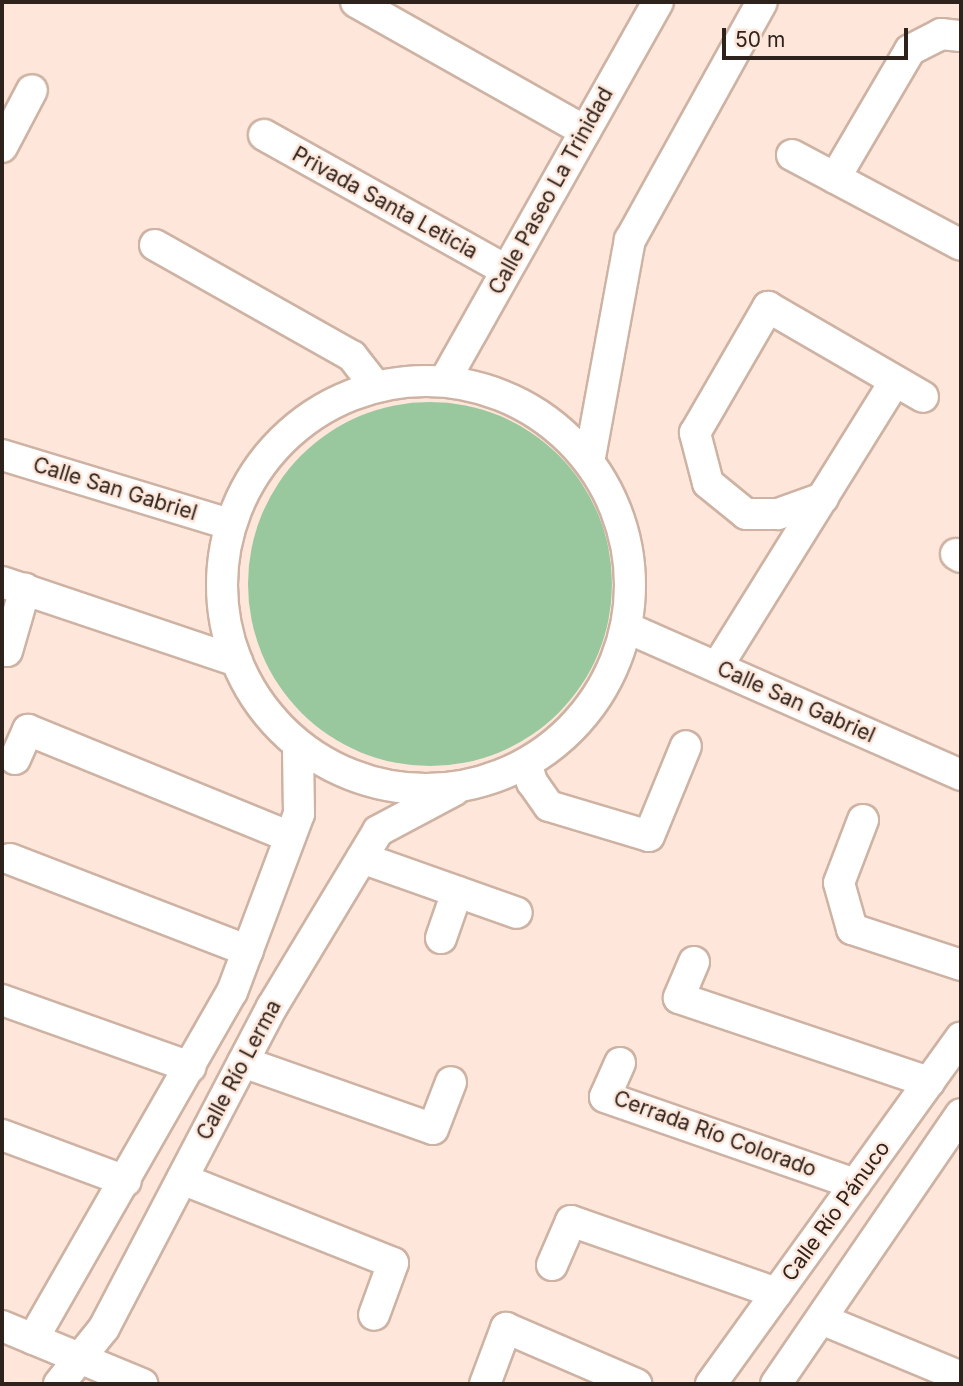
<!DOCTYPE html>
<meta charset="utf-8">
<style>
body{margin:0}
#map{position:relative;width:963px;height:1386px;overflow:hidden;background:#fee7da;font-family:Inter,sans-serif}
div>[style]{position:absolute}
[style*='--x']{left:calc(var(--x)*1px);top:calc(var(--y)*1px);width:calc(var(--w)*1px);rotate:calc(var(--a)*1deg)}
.green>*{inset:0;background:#99c89e}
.round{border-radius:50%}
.roads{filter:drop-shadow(2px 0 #ceb2a3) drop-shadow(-2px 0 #ceb2a3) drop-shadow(0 2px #ceb2a3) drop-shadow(0 -2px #ceb2a3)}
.minor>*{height:30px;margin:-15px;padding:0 15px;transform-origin:15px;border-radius:15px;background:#fff}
.minor>.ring{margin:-15px;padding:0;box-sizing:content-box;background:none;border:30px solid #fff;border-radius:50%}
span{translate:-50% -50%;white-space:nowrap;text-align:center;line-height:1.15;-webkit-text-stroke:5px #fee7da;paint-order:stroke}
.street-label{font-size:21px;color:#2d221c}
.frame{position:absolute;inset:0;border:4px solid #2d221c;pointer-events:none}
.scale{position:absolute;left:722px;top:28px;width:186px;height:32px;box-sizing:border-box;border:4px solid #2d221c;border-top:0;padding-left:9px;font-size:21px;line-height:24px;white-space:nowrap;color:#2d221c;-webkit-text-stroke:5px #fee7da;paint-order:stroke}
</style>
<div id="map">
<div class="green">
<div class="round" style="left:248px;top:402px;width:364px;height:364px"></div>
</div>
<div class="roads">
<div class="minor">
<div style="--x:356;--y:2;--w:263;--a:29.4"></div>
<div style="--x:264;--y:135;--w:277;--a:29.2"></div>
<div style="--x:2;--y:147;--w:64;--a:-62.2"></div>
<div style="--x:792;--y:155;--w:191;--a:28"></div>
<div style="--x:835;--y:178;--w:148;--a:-59.6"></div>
<div style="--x:910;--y:50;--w:35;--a:-27"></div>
<div style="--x:941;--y:34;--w:20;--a:6"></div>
<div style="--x:155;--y:245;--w:226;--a:29.4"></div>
<div style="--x:352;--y:356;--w:37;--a:52"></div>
<div style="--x:445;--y:380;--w:434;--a:-60.6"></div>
<div class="ring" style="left:222px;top:381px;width:378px;height:378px"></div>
<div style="--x:2;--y:455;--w:237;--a:16.9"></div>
<div style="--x:590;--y:457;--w:221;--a:-79.6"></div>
<div style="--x:630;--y:240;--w:272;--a:-61"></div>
<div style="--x:823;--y:498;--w:48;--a:160.4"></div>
<div style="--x:778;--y:514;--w:32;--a:180"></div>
<div style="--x:746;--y:514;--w:49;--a:-140.8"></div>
<div style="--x:708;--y:483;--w:52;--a:-104.6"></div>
<div style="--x:695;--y:433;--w:146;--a:-59.9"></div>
<div style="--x:768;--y:307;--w:179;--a:30.1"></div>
<div style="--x:956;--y:554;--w:6;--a:31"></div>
<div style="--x:2;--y:582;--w:248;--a:18.6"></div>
<div style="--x:630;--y:629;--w:362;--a:23.8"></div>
<div style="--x:7;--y:651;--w:65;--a:-73.8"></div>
<div style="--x:717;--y:667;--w:335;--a:-58.1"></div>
<div style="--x:15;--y:759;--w:32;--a:-66"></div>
<div style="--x:28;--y:730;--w:283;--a:22.2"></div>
<div style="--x:527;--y:765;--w:18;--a:74"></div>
<div style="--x:532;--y:782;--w:29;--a:55"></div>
<div style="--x:549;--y:806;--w:104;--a:16.7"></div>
<div style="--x:649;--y:836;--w:97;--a:-67.7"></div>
<div style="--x:863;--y:820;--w:67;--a:110.9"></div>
<div style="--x:839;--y:883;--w:48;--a:74.2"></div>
<div style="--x:852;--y:929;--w:115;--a:18.3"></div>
<div style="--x:362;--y:858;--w:164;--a:19.5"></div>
<div style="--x:10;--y:859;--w:255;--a:21.1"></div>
<div style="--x:441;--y:938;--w:49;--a:-70.8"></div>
<div style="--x:694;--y:962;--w:39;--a:113"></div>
<div style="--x:679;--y:998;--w:264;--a:18.6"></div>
<div style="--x:2;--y:1000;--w:200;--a:19.6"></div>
<div style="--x:243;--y:1062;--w:201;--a:19.4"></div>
<div style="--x:433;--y:1129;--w:50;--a:-69"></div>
<div style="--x:620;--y:1063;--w:37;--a:114"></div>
<div style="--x:605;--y:1097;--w:265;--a:19.2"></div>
<div style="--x:2;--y:1135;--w:132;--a:20.4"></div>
<div style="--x:182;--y:1179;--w:227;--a:21.7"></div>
<div style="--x:393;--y:1263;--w:55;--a:110.1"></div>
<div style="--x:552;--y:1265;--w:48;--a:-66.6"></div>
<div style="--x:571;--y:1221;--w:218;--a:19.3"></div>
<div style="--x:821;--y:1319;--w:152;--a:22.5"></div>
<div style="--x:2;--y:1326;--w:152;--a:22.5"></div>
<div style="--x:33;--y:1339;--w:400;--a:-60.2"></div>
<div style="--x:232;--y:992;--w:190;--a:-69.4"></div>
<div style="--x:299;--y:814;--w:66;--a:-90.9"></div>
<div style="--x:59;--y:1384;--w:72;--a:-51.2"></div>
<div style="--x:104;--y:1328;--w:362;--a:-62.4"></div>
<div style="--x:272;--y:1007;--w:205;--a:-58.9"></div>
<div style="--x:378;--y:831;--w:87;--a:-28"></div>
<div style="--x:485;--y:1384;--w:60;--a:-69.4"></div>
<div style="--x:506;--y:1328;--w:142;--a:23.3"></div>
<div style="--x:711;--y:1384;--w:427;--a:-54.2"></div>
<div style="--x:776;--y:1384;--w:327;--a:-55.6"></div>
</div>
</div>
<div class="street-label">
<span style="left:551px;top:191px;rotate:-61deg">Calle Paseo La Trinidad</span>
<span style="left:385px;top:203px;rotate:29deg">Privada Santa Leticia</span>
<span style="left:115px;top:489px;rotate:17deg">Calle San Gabriel</span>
<span style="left:796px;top:702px;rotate:24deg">Calle San Gabriel</span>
<span style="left:239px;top:1070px;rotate:-62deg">Calle Río Lerma</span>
<span style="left:715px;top:1134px;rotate:20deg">Cerrada Río Colorado</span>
<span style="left:836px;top:1211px;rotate:-54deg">Calle Río Pánuco</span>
</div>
<div class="frame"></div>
<div class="scale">50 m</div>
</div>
